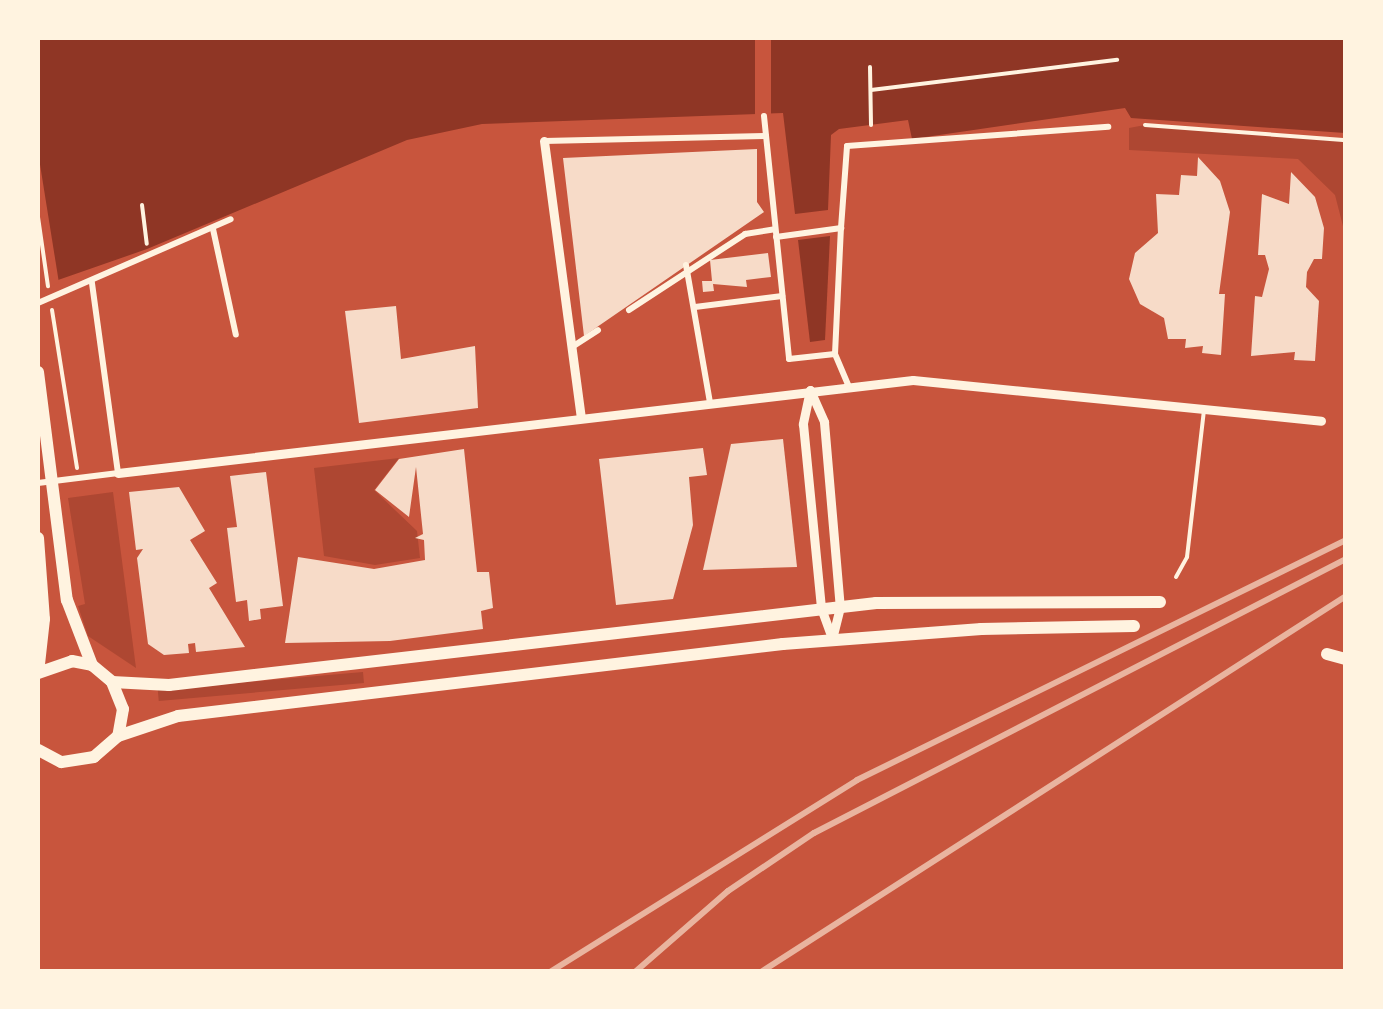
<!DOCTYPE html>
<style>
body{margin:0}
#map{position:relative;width:1383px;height:1009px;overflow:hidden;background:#c8553d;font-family:"Crimson Pro",serif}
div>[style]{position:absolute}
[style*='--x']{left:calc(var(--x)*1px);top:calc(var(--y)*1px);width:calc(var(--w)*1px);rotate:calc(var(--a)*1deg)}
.green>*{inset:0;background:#ae4732;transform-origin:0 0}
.water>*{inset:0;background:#8f3625}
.pier>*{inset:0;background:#c8553d;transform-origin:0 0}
.building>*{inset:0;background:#f7dbc8}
.path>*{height:4px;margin:-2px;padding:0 2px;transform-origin:2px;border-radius:2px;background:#fff3e0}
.service>*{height:4px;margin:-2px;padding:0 2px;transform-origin:2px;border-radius:2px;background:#fff3e0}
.pedestrian>*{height:6px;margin:-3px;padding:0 3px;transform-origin:3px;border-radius:3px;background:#fff3e0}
.minor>*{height:9px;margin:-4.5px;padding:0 4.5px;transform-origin:4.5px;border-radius:4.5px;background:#fff3e0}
.primary>*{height:12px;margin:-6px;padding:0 6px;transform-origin:6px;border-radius:6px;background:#fff3e0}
.rail>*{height:6px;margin:-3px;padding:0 3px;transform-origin:3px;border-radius:3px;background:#e9b49f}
span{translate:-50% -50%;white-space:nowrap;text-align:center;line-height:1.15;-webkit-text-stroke:10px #fff3e0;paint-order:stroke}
.frame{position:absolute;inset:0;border:40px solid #fff3e0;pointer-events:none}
</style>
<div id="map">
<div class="green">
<div style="clip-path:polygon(1145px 125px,1345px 140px,1345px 234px,1335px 195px,1298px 159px,1129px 150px,1129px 128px)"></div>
<div style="clip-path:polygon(399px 458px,374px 490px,417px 531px,420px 558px,375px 565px,324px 556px,314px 468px)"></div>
<div style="clip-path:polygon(113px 492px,136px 668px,88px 636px,78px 606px,85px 604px,68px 498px)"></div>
<div style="left:363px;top:672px;width:11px;height:206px;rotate:85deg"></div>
</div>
<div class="water">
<div style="clip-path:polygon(38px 38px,1345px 38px,1345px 133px,1131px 118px,1125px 108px,912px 139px,908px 120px,839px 129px,831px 135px,828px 210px,795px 214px,783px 113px,482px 124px,407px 140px,147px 249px,38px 287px)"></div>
<div style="clip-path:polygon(830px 236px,825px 340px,810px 342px,798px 240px)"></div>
</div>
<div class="pier">
<div style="left:755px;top:38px;width:16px;height:78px"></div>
<div style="clip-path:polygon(38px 152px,59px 283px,38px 292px)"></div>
</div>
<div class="building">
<div style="clip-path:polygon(757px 149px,757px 202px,764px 212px,584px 336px,563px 158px)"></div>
<div style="clip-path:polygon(1198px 157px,1220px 181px,1230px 212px,1219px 294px,1225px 294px,1221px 355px,1202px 353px,1203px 346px,1185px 348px,1186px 339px,1168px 339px,1164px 318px,1140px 304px,1129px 279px,1135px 253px,1158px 233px,1156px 194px,1179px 195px,1181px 175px,1197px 176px)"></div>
<div style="clip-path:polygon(1291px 172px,1315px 197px,1324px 228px,1322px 259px,1314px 259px,1307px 272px,1306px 287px,1319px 301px,1315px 361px,1294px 360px,1295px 352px,1251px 356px,1255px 296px,1262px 297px,1269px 269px,1265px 255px,1258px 255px,1262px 194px,1289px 204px)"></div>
<div style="clip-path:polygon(768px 253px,771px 277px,746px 280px,747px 287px,713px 284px,714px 291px,703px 292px,702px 281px,712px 281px,710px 260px)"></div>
<div style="clip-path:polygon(396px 306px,401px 359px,475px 346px,478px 408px,359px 423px,345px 311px)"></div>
<div style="clip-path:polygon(783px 439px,797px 567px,703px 570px,731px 444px)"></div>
<div style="clip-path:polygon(703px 448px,707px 475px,689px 477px,693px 525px,673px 599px,616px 605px,599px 459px)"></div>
<div style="clip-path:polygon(464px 449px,477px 572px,489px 572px,493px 608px,481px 611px,483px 629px,390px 641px,285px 643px,298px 557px,374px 569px,425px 560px,424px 540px,415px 538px,423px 534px,416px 467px,409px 517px,375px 490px,399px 459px)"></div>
<div style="clip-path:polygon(266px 472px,283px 606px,260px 609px,261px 619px,249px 621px,247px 600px,236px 602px,227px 528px,237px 527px,230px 476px)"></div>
<div style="clip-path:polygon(179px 487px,205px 531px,190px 540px,217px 583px,209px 588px,245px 647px,196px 652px,195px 643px,188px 644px,189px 653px,164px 655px,148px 644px,137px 558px,143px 549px,136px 550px,129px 492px)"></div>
</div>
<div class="path">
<div style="--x:870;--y:67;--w:58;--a:89"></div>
<div style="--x:871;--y:90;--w:248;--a:-7"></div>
<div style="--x:1145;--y:125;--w:202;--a:4.3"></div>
<div style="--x:142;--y:205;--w:39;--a:83"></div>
<div style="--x:38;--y:217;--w:70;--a:81.8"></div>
<div style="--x:52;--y:310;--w:160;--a:81"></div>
</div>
<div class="service">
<div style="--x:1176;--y:577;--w:23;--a:-61"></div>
<div style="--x:1187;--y:557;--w:147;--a:-83.4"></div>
</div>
<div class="pedestrian">
<div style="--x:764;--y:116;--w:244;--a:84.1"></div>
<div style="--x:789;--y:359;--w:46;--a:-6.2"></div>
<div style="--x:835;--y:354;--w:126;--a:-87.3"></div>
<div style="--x:544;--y:141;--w:222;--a:-1.3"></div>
<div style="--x:213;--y:229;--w:108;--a:77.8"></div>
<div style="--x:776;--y:237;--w:66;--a:-7.9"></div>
<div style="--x:841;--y:228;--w:82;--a:-85.8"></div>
<div style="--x:847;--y:146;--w:262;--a:-4.2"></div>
<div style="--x:686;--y:265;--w:139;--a:80.1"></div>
<div style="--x:38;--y:303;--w:210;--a:-23.5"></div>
<div style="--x:695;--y:307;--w:88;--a:-7.2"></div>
<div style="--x:629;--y:310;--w:139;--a:-33.2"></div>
<div style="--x:745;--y:234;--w:30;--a:-9"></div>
<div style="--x:572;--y:347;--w:31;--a:-33"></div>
<div style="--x:835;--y:354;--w:34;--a:67"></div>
<div style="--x:38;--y:483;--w:81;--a:-7.1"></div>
<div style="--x:118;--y:473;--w:193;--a:-97.8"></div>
</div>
<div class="minor">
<div style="--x:544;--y:141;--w:278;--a:82.4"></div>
<div style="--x:810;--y:390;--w:35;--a:66"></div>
<div style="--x:824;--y:422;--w:186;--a:85.1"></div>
<div style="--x:840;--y:607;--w:33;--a:104"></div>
<div style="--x:810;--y:390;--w:35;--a:102"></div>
<div style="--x:803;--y:424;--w:185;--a:84.4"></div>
<div style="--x:821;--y:608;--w:32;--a:70"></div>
<div style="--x:118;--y:473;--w:800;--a:-6.67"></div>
<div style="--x:913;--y:380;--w:410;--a:5.7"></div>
</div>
<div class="primary">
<div style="--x:38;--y:372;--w:230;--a:82.8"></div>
<div style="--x:67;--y:600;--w:70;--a:69"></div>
<div style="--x:38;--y:538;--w:81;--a:85.8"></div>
<div style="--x:44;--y:619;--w:54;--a:96.3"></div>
<div style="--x:1327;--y:654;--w:20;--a:15"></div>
<div style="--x:38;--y:673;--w:36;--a:-19"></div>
<div style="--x:72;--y:661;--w:20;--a:11"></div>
<div style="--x:92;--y:665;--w:26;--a:40"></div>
<div style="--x:112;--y:682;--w:29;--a:68"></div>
<div style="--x:123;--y:709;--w:27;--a:100"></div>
<div style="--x:118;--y:736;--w:32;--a:139"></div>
<div style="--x:94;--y:757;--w:33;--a:171"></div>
<div style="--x:61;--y:762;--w:26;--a:-152"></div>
<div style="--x:112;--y:682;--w:57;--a:3"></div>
<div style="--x:169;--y:685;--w:712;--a:-6.62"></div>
<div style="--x:876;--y:603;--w:284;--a:-0.2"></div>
<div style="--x:118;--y:736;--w:63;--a:-18.4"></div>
<div style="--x:178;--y:716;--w:609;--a:-6.79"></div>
<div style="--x:783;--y:644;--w:199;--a:-4.3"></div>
<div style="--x:981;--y:629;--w:153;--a:-1.1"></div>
</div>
<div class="rail">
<div style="--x:550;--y:972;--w:362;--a:-32"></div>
<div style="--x:857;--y:780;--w:545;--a:-26.14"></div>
<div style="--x:635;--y:972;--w:123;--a:-41.1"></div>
<div style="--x:728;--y:891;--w:104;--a:-34"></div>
<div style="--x:814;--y:833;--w:598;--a:-27.25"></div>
<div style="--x:761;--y:972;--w:695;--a:-32.73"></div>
</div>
<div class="frame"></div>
</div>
